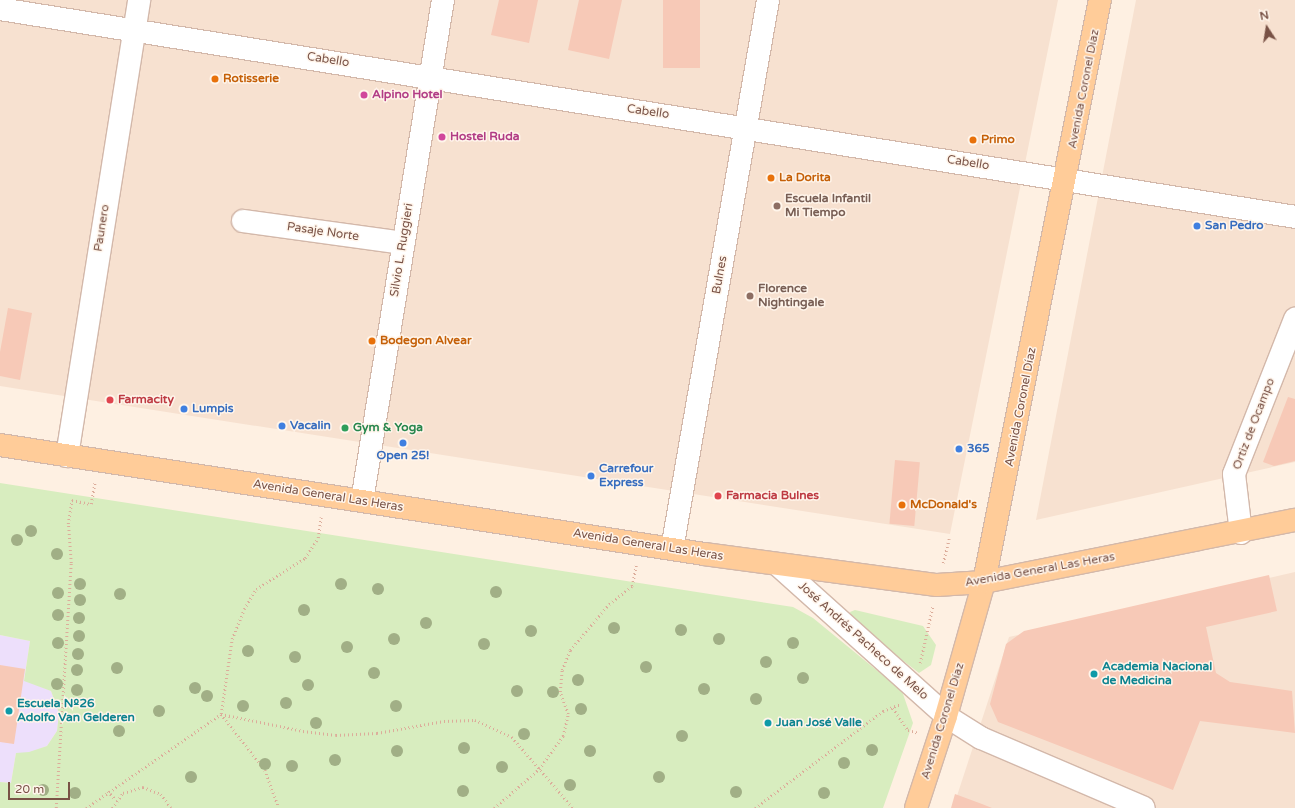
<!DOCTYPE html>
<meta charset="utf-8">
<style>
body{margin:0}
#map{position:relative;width:1295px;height:808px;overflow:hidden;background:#fef0e2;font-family:"Varela Round",sans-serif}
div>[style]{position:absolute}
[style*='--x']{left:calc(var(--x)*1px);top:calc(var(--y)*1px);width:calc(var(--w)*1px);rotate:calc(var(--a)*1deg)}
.residential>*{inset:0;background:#f7e1d0}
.education>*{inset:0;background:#eddffb}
.green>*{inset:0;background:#d8edbf}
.building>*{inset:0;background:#f7c9b7;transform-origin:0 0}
.path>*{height:2.5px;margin-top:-1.25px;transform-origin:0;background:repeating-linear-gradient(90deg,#dcac9a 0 1px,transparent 0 4px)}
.roads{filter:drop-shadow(1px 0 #d3b8aa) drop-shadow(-1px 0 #d3b8aa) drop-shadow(0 1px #d3b8aa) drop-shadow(0 -1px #d3b8aa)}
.minor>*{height:22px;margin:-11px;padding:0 11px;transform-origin:11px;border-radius:11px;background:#fff}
.major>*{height:22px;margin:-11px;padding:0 11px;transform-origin:11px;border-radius:11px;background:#fc9}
.trees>*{width:12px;height:12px;margin:-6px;border-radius:50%;background:#a1af86}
.dots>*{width:11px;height:11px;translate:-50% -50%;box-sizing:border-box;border:2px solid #fff5eb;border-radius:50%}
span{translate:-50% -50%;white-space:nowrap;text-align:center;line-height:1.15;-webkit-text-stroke:3px #fff5eb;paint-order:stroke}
.street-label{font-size:12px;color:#795246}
.food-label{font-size:12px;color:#c56008;font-weight:700}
.left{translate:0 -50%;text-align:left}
.hotel-label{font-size:12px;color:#b23c85;font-weight:700}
.education-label{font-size:12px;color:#785e54;font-weight:700}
.shop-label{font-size:12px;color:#366cbe;font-weight:700}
.health-label{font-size:12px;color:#be3a42;font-weight:700}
.leisure-label{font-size:12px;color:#27864d;font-weight:700}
.culture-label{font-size:12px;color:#0d838f;font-weight:700}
.north{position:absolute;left:1247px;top:8px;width:40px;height:40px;-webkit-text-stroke:3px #fff5eb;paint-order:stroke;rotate:348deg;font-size:11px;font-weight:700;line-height:16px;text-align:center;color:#795246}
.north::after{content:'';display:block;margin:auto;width:14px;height:18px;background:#795246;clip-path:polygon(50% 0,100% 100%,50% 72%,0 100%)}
.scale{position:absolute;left:8px;top:782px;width:62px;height:18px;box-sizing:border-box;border:2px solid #795246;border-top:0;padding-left:5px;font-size:12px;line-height:14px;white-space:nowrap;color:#795246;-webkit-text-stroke:3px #fff5eb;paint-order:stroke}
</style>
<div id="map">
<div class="residential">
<div style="clip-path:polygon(0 0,1058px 0,950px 534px,0 386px)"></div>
<div style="clip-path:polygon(1136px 0,1295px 0,1295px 462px,1036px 520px)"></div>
<div style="clip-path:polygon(1295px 572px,1295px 808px,953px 808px,1009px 637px)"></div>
</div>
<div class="education">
<div style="clip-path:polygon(0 635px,30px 641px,24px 680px,51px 691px,59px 713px,57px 731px,47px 746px,29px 753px,16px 753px,11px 783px,0 782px)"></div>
</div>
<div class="green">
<div style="clip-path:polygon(0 483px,793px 607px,813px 618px,902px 691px,913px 723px,883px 808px,0 808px,0 782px,11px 783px,16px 753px,29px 752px,47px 746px,57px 731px,59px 713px,51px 691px,24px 681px,30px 641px,0 635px)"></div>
<div style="clip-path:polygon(855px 610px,923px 626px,936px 645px,931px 665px,919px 673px,852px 621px,850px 612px)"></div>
</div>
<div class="building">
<div style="clip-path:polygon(499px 0,538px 0,529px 43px,491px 35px)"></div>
<div style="clip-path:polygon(579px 0,622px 0,609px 59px,568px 50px)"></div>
<div style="left:663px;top:0;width:37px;height:68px"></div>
<div style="clip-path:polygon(8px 308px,32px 313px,20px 380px,0 376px,0 352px)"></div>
<div style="clip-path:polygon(1288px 397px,1295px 399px,1295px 461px,1274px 466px,1263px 462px)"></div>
<div style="left:895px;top:460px;width:25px;height:64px;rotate:5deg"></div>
<div style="clip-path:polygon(1269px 575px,1277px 611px,1206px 627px,1216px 673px,1230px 682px,1292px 691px,1295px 733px,1200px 721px,1173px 790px,998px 722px,990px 704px,1006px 644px,1024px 631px)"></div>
<div style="clip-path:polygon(0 665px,25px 669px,14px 744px,0 742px)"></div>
<div style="clip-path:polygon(955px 794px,982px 804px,992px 808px,951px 808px)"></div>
</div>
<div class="path">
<div style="--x:943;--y:563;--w:25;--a:-76"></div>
<div style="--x:920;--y:663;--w:59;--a:-77.4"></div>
<div style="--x:893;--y:708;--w:27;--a:56"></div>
<div style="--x:908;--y:730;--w:11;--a:15"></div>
<div style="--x:221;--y:714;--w:84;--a:11.7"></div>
<div style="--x:303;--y:731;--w:33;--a:7"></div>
<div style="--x:336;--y:735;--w:41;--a:-2.8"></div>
<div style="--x:377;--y:733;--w:68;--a:-10.2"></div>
<div style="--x:444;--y:721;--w:31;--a:-2"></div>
<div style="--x:475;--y:720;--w:41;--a:24.7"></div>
<div style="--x:512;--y:737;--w:94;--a:49.3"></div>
<div style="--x:221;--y:714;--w:71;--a:51.8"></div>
<div style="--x:265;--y:770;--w:40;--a:69.8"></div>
<div style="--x:108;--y:791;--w:12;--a:48"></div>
<div style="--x:56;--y:808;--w:245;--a:-86.5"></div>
<div style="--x:71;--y:563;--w:39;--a:-94"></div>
<div style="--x:68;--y:524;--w:24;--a:-81"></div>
<div style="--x:72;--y:500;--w:19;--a:12"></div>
<div style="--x:91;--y:504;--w:22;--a:-80"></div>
<div style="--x:86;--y:808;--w:165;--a:-34.8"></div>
<div style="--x:221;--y:714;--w:76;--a:-81.7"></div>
<div style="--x:232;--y:639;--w:32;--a:-68"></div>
<div style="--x:244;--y:609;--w:23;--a:-59"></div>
<div style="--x:256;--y:589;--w:58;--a:-32.3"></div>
<div style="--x:305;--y:558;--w:24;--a:-57"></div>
<div style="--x:318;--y:538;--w:21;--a:-82"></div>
<div style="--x:112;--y:808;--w:19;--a:-54"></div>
<div style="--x:123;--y:793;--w:21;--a:-17"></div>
<div style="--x:143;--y:787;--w:19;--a:21"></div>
<div style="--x:161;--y:794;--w:17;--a:54"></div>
<div style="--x:494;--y:808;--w:60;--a:-40.9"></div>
<div style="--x:539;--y:769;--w:41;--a:-54"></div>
<div style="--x:563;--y:736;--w:23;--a:-77"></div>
<div style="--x:568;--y:714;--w:23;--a:-110"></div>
<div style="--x:560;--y:692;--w:22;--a:-85"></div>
<div style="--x:562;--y:670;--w:22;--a:-68"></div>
<div style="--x:570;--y:650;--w:60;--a:-49.7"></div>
<div style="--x:609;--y:604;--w:29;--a:-38"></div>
<div style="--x:632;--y:586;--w:21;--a:-79"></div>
<div style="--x:755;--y:808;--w:161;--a:-37.2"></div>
<div style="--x:883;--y:711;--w:18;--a:-22"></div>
</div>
<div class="roads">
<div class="minor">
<div style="--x:0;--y:9;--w:1312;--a:9.12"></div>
<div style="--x:243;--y:221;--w:162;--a:7.8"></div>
<div style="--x:67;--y:456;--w:462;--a:-81"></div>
<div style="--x:362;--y:501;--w:508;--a:-80.82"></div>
<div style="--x:1241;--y:533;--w:59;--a:-96.8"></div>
<div style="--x:1234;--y:474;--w:167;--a:-68.5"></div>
<div style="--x:672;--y:549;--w:557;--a:-80.08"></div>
<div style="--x:778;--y:565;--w:226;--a:41.9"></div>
<div style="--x:946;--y:716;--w:41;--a:32.2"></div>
<div style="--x:981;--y:738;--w:177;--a:23.2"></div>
</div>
<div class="major">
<div style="--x:0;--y:445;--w:712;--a:8.8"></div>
<div style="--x:704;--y:554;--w:235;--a:7.6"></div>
<div style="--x:937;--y:585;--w:47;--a:-3.7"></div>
<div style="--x:984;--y:582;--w:317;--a:-11.3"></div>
<div style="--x:916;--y:808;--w:97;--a:-71.9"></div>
<div style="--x:946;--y:716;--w:139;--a:-74.2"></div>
<div style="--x:984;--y:582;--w:593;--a:-78.73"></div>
</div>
</div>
<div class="trees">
<div style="left:31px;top:531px"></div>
<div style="left:17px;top:540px"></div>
<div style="left:57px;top:554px"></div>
<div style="left:80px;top:584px"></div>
<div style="left:341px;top:584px"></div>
<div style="left:378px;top:589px"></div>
<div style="left:496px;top:592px"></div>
<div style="left:58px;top:593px"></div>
<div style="left:120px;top:594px"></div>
<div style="left:80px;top:600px"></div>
<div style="left:304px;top:610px"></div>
<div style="left:58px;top:615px"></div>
<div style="left:79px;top:618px"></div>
<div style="left:426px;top:623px"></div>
<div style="left:614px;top:628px"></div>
<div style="left:681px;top:630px"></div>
<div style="left:531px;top:631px"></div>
<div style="left:79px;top:636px"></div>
<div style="left:394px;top:639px"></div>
<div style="left:719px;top:639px"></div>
<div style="left:58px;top:643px"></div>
<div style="left:793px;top:643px"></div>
<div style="left:484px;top:644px"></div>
<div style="left:347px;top:647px"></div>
<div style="left:248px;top:651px"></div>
<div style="left:78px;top:654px"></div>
<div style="left:295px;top:657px"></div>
<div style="left:766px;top:662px"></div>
<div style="left:646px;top:667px"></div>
<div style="left:117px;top:668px"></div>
<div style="left:77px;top:670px"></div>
<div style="left:374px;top:673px"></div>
<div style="left:803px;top:678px"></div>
<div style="left:578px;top:680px"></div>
<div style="left:57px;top:684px"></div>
<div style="left:308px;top:685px"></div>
<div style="left:195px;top:688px"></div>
<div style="left:704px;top:689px"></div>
<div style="left:77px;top:690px"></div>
<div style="left:517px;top:691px"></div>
<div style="left:553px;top:692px"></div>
<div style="left:207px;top:696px"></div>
<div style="left:756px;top:699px"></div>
<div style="left:286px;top:703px"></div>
<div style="left:243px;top:706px"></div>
<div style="left:396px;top:706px"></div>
<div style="left:581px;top:709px"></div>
<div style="left:159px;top:711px"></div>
<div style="left:316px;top:723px"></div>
<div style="left:119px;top:731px"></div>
<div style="left:524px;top:734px"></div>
<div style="left:682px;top:736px"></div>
<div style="left:464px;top:748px"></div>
<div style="left:872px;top:750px"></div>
<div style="left:397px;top:751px"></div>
<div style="left:590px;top:751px"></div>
<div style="left:335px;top:760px"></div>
<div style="left:844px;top:763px"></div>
<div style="left:265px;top:764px"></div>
<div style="left:292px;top:766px"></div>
<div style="left:502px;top:767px"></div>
<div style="left:191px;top:777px"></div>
<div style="left:659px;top:777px"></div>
<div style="left:570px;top:785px"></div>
<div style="left:43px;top:790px"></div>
<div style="left:463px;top:791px"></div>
<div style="left:736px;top:792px"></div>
<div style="left:75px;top:793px"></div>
<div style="left:824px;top:793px"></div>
</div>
<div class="dots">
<div style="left:215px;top:79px;background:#e8710a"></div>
<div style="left:364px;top:95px;background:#d1479c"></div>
<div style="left:442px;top:137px;background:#d1479c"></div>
<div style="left:973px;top:140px;background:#e8710a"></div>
<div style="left:771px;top:178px;background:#e8710a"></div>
<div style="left:777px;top:206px;background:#8d6e63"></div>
<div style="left:1197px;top:226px;background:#3f7fe0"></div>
<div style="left:750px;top:296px;background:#8d6e63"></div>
<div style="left:372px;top:341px;background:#e8710a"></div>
<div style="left:110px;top:400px;background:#e0444e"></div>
<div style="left:184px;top:409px;background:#3f7fe0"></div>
<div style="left:282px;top:426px;background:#3f7fe0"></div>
<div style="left:345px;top:428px;background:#2e9e5b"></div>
<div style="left:403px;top:443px;background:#3f7fe0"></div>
<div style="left:959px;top:449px;background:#3f7fe0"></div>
<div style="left:591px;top:476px;background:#3f7fe0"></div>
<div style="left:718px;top:496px;background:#e0444e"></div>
<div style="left:902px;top:505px;background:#e8710a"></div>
<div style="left:1094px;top:674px;background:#0f9aa8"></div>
<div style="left:9px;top:711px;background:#0f9aa8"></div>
<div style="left:768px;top:723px;background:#0f9aa8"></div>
</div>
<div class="street-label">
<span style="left:328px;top:60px;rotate:9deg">Cabello</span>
<span style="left:1084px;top:89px;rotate:-79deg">Avenida Coronel Díaz</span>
<span style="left:648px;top:112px;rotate:8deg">Cabello</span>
<span style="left:968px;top:163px;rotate:9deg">Cabello</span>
<span style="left:102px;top:228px;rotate:-81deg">Paunero</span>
<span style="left:323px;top:232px;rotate:8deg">Pasaje Norte</span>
<span style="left:402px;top:250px;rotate:-81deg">Silvio L. Ruggieri</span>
<span style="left:720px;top:275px;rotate:-80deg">Bulnes</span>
<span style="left:1021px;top:407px;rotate:-79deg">Avenida Coronel Díaz</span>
<span style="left:1254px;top:424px;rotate:-69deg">Ortiz de Ocampo</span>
<span style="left:328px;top:496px;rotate:9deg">Avenida General Las Heras</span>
<span style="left:648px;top:545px;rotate:9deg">Avenida General Las Heras</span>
<span style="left:1040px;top:570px;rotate:-10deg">Avenida General Las Heras</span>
<span style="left:863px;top:641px;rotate:42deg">José Andrés Pacheco de Melo</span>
<span style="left:943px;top:721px;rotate:-73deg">Avenida Coronel Díaz</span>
</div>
<div class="food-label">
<span class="left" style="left:223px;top:79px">Rotisserie</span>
<span class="left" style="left:981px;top:140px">Primo</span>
<span class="left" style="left:779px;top:178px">La Dorita</span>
<span class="left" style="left:380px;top:341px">Bodegon Alvear</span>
<span class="left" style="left:910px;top:505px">McDonald's</span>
</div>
<div class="hotel-label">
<span class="left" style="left:372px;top:95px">Alpino Hotel</span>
<span class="left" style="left:450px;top:137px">Hostel Ruda</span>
</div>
<div class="education-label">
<span class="left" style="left:785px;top:206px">Escuela Infantil<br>Mi Tiempo</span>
<span class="left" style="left:758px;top:296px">Florence<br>Nightingale</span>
</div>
<div class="shop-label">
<span class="left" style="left:1205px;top:226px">San Pedro</span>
<span class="left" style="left:192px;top:409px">Lumpis</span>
<span class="left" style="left:290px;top:426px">Vacalin</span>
<span class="left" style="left:967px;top:449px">365</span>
<span style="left:403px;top:456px">Open 25!</span>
<span class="left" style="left:599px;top:476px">Carrefour<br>Express</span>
</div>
<div class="health-label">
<span class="left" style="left:118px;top:400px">Farmacity</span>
<span class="left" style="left:726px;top:496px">Farmacia Bulnes</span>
</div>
<div class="leisure-label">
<span class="left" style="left:353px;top:428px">Gym &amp; Yoga</span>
</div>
<div class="culture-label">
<span class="left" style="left:1102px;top:674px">Academia Nacional<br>de Medicina</span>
<span class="left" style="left:17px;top:711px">Escuela Nº26<br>Adolfo Van Gelderen</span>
<span class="left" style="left:776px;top:723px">Juan José Valle</span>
</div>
<div class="north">N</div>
<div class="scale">20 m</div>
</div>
